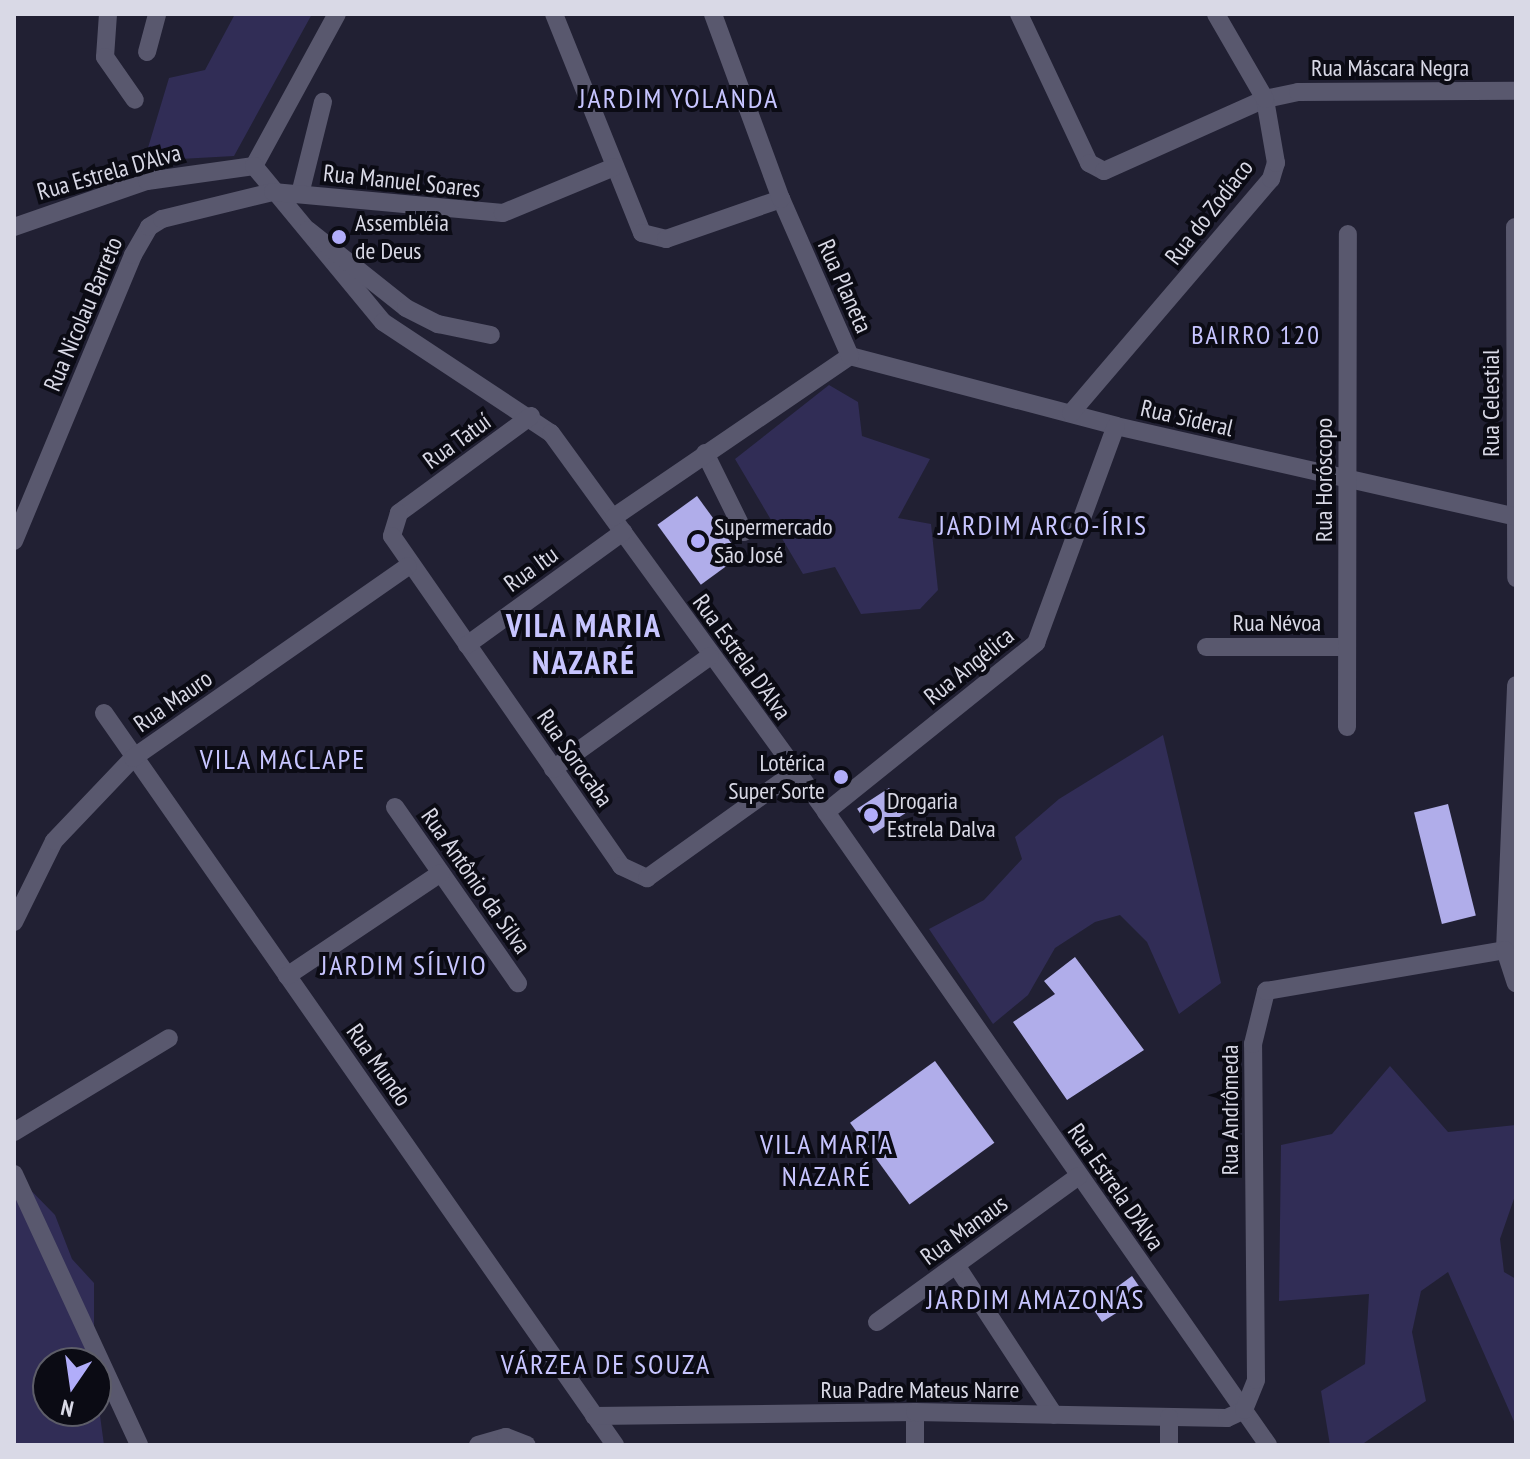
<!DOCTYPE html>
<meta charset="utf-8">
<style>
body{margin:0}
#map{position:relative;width:1530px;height:1459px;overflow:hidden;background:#212033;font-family:"PT Sans Narrow",sans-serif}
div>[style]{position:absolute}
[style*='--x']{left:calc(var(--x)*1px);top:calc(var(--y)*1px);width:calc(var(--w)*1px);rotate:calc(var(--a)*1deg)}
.green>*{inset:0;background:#312d56}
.building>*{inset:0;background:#b0adea;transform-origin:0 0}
.minor>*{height:18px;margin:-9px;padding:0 9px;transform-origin:9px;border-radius:9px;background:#59586e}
.dots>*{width:22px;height:22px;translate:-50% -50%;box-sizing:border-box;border:4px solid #0b0b14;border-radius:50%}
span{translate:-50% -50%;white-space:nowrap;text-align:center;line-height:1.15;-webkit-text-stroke:8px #0b0b14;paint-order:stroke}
.street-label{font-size:24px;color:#d9d9e6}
.poi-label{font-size:24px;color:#d9d9e6}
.left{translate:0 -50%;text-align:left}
.right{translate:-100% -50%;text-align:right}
.neighbourhood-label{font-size:26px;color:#c7c5ff;letter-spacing:2px}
.quarter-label{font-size:28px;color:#c7c5ff;letter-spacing:2px}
.district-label{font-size:32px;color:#c7c5ff;font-weight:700;letter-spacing:2px}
.frame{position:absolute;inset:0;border:16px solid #d9d9e6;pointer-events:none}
.north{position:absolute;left:32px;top:1347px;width:80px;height:80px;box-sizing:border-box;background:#0b0b14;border:2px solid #5d5d68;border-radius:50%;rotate:193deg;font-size:22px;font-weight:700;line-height:32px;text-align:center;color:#d9d9e6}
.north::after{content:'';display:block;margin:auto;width:28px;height:36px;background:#b1adfa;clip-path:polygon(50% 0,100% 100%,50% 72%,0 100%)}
</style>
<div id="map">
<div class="green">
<div style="clip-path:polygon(235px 14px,312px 14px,234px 156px,144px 161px,169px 78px,205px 70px)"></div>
<div style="clip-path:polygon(829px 385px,858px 402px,862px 436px,930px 459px,898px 518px,931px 524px,938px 590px,920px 609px,861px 614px,835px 567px,803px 574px,735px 459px)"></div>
<div style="clip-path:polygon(1163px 735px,1221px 983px,1179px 1014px,1147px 942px,1120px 915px,1095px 922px,1055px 948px,1028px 995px,993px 1024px,929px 929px,984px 900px,1022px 859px,1015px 837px,1059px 799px)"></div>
<div style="clip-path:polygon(1390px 1066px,1448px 1132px,1516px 1125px,1516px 1193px,1500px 1239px,1504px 1272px,1516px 1279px,1516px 1426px,1448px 1272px,1421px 1291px,1412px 1332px,1426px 1401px,1361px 1445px,1330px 1445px,1321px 1391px,1365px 1364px,1369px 1294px,1279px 1301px,1281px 1145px,1332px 1134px)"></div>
<div style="clip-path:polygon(14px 1173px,55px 1215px,72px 1259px,94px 1283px,94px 1363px,48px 1363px,48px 1411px,96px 1411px,96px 1386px,104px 1445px,14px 1445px)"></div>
</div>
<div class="building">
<div style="left:697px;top:496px;width:74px;height:49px;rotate:54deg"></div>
<div style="left:889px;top:788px;width:30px;height:38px;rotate:57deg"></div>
<div style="left:1448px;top:804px;width:115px;height:35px;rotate:76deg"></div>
<div style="clip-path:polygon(1075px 957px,1144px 1050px,1067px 1100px,1013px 1022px,1055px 994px,1044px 981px)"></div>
<div style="left:935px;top:1061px;width:101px;height:105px;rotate:54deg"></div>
<div style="clip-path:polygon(1132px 1276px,1145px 1295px,1102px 1322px,1091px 1306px)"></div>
</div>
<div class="minor">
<div style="--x:108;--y:14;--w:43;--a:94"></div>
<div style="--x:105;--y:57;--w:52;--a:55.1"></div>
<div style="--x:554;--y:14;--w:236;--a:68.1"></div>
<div style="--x:642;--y:233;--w:25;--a:14"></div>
<div style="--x:666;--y:239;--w:122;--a:-19.2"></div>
<div style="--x:1019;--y:14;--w:165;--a:64.8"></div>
<div style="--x:1089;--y:163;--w:17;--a:28"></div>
<div style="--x:1104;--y:171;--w:176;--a:-24.1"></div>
<div style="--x:1265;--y:99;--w:34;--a:-12"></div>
<div style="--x:1298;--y:92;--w:218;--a:-0.3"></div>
<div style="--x:147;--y:52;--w:39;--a:-75"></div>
<div style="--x:254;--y:166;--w:173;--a:-61.4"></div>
<div style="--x:300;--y:194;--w:95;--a:-76"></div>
<div style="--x:14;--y:227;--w:141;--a:-19.1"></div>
<div style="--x:147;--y:181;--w:108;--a:-8"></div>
<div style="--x:254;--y:166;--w:202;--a:50.4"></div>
<div style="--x:383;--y:322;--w:201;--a:33.5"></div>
<div style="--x:551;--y:433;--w:468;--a:54"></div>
<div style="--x:826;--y:812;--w:772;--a:55.07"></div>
<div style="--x:1515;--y:227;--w:351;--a:89.8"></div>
<div style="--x:308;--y:230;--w:125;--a:38.5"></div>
<div style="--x:406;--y:308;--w:36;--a:27"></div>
<div style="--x:438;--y:324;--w:54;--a:11.7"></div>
<div style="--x:850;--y:356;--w:275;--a:14.7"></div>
<div style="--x:1116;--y:426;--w:410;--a:12.8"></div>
<div style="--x:1071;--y:413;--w:308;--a:-49.5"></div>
<div style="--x:1271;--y:179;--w:17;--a:-73"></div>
<div style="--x:1276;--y:163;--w:65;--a:-99.8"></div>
<div style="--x:1265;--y:99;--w:98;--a:-120"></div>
<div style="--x:531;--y:416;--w:164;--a:143.7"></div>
<div style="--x:399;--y:513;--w:24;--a:107"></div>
<div style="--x:392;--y:536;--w:402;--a:55.2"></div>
<div style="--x:621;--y:866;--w:29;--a:25"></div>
<div style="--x:647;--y:878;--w:182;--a:-35.6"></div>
<div style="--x:705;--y:453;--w:88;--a:63.7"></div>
<div style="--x:614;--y:517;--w:286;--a:-34.3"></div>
<div style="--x:850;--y:356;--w:171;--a:-113.7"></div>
<div style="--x:781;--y:199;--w:197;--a:-110.2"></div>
<div style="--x:14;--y:541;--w:310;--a:-67.4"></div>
<div style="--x:133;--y:255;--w:32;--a:-60"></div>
<div style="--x:149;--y:227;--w:15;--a:-32"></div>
<div style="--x:162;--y:219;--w:114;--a:-13.7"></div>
<div style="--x:273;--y:192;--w:231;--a:5.2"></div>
<div style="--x:503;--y:213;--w:120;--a:-22.5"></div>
<div style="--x:467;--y:645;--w:193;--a:-35.9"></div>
<div style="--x:1206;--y:647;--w:141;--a:0"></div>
<div style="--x:104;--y:713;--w:893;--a:55.08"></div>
<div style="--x:1347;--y:727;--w:493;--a:-89.9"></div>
<div style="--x:553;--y:769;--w:193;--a:-35.7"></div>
<div style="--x:395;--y:807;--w:215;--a:55.1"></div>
<div style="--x:826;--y:812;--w:270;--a:-38.8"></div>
<div style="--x:1036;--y:643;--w:231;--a:-69.8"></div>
<div style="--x:14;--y:922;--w:90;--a:-63.7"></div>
<div style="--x:54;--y:841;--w:115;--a:-46.4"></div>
<div style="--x:133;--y:758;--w:335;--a:-34.9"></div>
<div style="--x:1505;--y:950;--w:265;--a:-87.6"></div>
<div style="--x:287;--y:976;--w:185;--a:-33.8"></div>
<div style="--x:14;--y:1132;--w:181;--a:-31.2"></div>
<div style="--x:14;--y:1174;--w:298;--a:65.2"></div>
<div style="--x:956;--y:1265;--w:179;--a:56.8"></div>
<div style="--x:877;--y:1322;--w:249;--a:-35.9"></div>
<div style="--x:915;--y:1412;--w:33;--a:90"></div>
<div style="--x:594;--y:1416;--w:321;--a:-0.7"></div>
<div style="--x:915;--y:1412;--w:312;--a:1.1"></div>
<div style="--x:1227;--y:1418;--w:19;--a:-25"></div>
<div style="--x:1244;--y:1410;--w:32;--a:-68"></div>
<div style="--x:1256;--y:1380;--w:336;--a:-90.5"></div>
<div style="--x:1253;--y:1044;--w:55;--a:-76.2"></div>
<div style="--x:1266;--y:991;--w:242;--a:-9.7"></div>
<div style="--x:1505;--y:950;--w:35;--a:72"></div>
<div style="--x:478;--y:1445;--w:29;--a:-16"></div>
<div style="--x:506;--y:1437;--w:22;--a:21"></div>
<div style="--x:1169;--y:1445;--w:28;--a:-90"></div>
</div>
<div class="dots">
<div style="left:339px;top:237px;background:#b1adfa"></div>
<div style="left:698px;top:541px;background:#b1adfa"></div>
<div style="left:841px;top:777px;background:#b1adfa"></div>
<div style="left:871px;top:815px;background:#b1adfa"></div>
</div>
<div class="street-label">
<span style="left:1390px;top:68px">Rua Máscara Negra</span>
<span style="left:109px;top:172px;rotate:-16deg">Rua Estrela D'Alva</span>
<span style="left:402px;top:181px;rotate:6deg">Rua Manuel Soares</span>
<span style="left:1209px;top:212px;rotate:-52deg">Rua do Zodíaco</span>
<span style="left:845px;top:286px;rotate:66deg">Rua Planeta</span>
<span style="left:83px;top:314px;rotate:-67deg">Rua Nicolau Barreto</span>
<span style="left:1491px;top:403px;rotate:-90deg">Rua Celestial</span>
<span style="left:1187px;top:418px;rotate:13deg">Rua Sideral</span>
<span style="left:457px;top:441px;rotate:-36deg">Rua Tatuí</span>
<span style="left:1324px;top:480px;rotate:-90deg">Rua Horóscopo</span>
<span style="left:531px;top:569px;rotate:-36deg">Rua Itu</span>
<span style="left:1277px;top:623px">Rua Névoa</span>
<span style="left:742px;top:657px;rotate:54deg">Rua Estrela D'Alva</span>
<span style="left:969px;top:666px;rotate:-39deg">Rua Angélica</span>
<span style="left:173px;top:701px;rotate:-35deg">Rua Mauro</span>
<span style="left:575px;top:758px;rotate:55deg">Rua Sorocaba</span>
<span style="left:476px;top:881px;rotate:55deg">Rua Antônio da Silva</span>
<span style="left:379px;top:1065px;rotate:55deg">Rua Mundo</span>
<span style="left:1230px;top:1110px;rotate:-90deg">Rua Andrômeda</span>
<span style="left:1116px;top:1187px;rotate:55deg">Rua Estrela D'Alva</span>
<span style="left:964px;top:1230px;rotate:-36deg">Rua Manaus</span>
<span style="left:920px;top:1390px">Rua Padre Mateus Narre</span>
</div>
<div class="poi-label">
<span class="left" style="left:355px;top:237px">Assembléia<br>de Deus</span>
<span class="left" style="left:714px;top:541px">Supermercado<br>São José</span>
<span class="right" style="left:825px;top:777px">Lotérica<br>Super Sorte</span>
<span class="left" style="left:887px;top:815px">Drogaria<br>Estrela Dalva</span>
</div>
<div class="neighbourhood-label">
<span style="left:1256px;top:335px">BAIRRO 120</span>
</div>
<div class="quarter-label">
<span style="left:679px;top:98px">JARDIM YOLANDA</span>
<span style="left:1043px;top:525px">JARDIM ARCO-ÍRIS</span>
<span style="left:283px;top:759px">VILA MACLAPE</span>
<span style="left:404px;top:965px">JARDIM SÍLVIO</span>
<span style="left:827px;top:1160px">VILA MARIA<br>NAZARÉ</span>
<span style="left:1036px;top:1299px">JARDIM AMAZONAS</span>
<span style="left:606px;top:1364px">VÁRZEA DE SOUZA</span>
</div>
<div class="district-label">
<span style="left:584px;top:644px">VILA MARIA<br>NAZARÉ</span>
</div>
<div class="frame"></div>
<div class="north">N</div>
</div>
